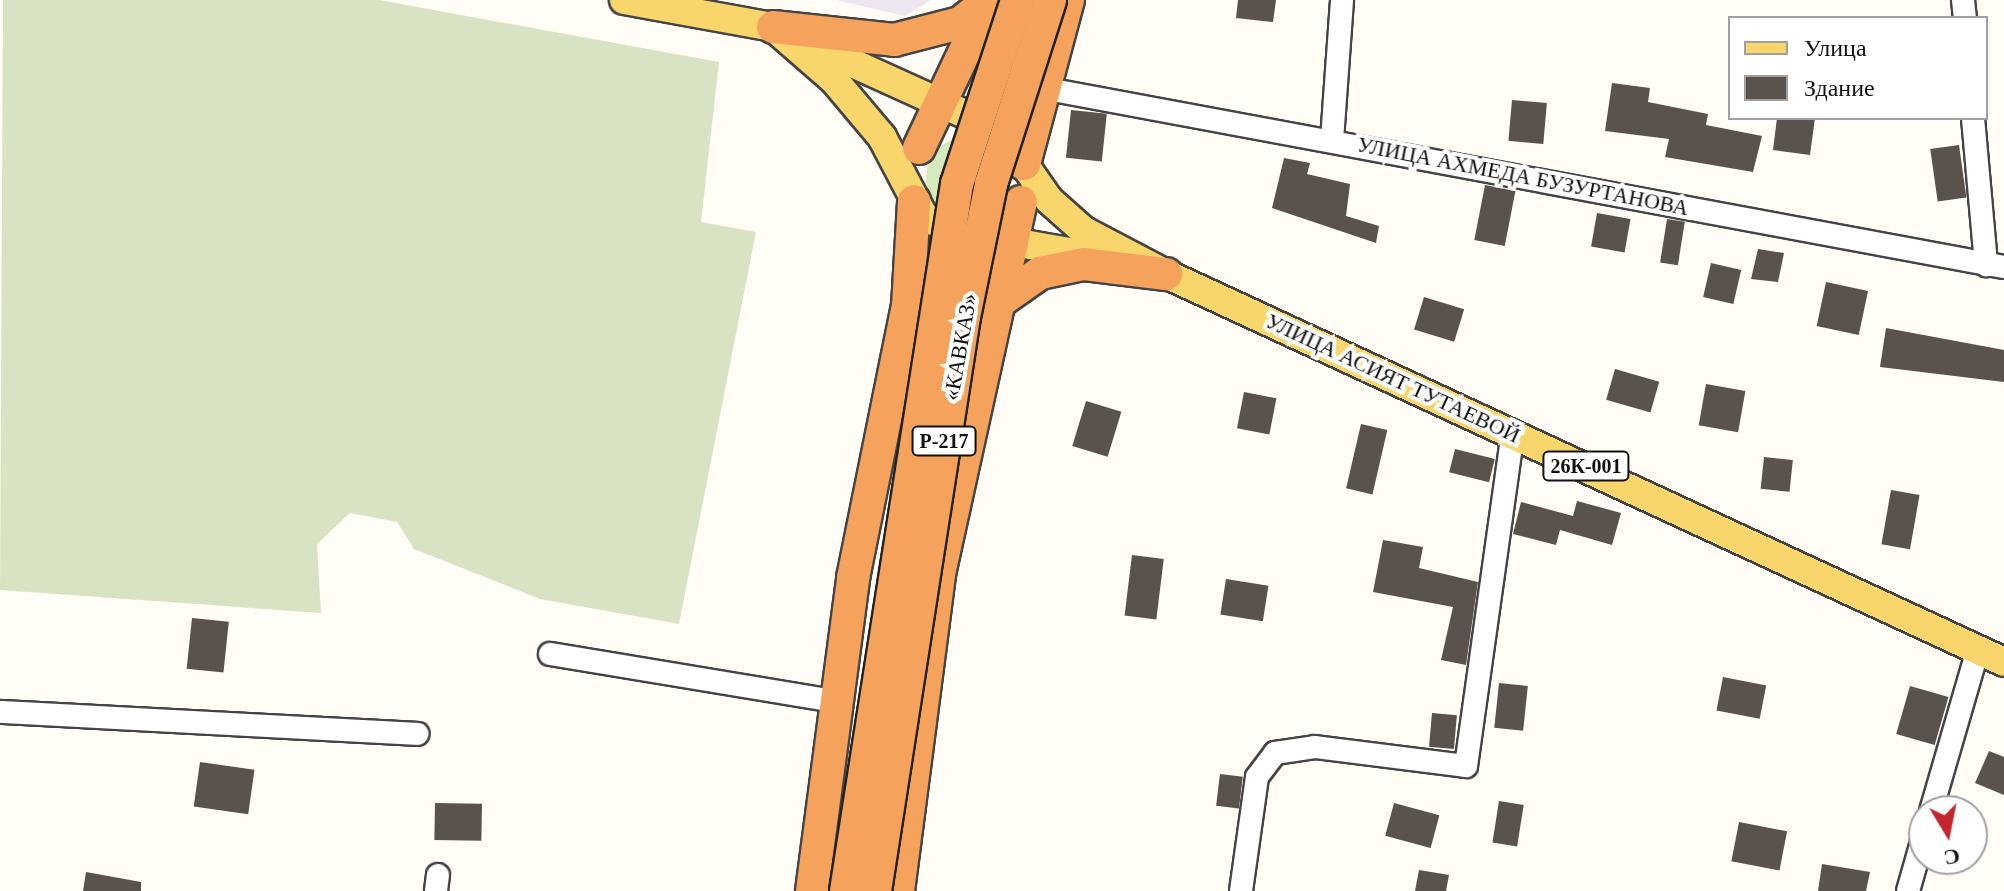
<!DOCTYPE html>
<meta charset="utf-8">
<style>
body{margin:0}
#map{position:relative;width:2004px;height:891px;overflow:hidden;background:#fffdf5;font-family:"Times New Roman",serif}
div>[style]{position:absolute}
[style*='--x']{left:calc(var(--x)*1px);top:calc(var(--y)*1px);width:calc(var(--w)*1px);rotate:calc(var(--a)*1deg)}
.industrial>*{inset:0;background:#eee6ef}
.green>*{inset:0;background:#d5ebbd}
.round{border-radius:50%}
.cemetery>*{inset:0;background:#d9e3c4}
.building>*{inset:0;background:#5a524d;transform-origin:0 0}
.roads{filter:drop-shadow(2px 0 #444) drop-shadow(-2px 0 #444) drop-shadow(0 2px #444) drop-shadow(0 -2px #444)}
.minor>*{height:22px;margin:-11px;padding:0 11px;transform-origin:11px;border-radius:11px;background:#fff}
.major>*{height:28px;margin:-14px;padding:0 14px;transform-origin:14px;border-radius:14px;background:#f9d66b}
.highway>*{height:32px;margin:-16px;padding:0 16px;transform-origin:16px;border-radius:16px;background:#f5a25d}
.bridges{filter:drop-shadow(2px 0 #222) drop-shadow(-2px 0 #222) drop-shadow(0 2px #222) drop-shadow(0 -2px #222)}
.highway-bridge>*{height:32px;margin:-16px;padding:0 16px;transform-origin:16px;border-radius:16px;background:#f5a25d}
span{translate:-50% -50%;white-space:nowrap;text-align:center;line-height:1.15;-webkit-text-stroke:8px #fff;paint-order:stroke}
.shield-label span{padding:2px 6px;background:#fff;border:2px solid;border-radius:6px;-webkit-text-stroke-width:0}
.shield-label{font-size:20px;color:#111;font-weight:700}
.street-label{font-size:22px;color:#111}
.legend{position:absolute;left:1728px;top:16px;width:260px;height:104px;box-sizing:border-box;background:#fff;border:2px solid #a0a0a0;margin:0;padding:10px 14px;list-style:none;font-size:24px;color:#111}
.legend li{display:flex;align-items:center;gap:16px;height:40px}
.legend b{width:40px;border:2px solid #a0a0a0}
.north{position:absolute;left:1908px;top:795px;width:80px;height:80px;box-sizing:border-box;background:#fff;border:2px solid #a0a0a0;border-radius:50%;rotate:170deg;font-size:22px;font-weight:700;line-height:32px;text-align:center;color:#111}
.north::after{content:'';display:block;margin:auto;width:28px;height:36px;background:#c4262e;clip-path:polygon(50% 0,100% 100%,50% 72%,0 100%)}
</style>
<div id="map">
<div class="industrial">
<div style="clip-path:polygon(836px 0,931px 0,905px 16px)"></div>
</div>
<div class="green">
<div class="round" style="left:926px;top:137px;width:82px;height:82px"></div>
</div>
<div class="cemetery">
<div style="clip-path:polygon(3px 0,379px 0,719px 62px,701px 222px,756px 232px,679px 624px,540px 599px,414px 549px,397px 522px,350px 513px,317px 544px,321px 613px,0 590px)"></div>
</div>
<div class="building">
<div style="clip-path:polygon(1238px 0,1276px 0,1273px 22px,1236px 18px)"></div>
<div style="clip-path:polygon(1612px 83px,1650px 88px,1648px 102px,1708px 114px,1706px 125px,1762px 136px,1753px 172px,1665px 157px,1669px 139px,1605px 131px)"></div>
<div style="left:1512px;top:100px;width:35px;height:41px;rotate:5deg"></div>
<div style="left:1071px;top:110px;width:36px;height:48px;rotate:6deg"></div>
<div style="clip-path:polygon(1777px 118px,1815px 118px,1810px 155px,1773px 150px)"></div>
<div style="left:1959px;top:145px;width:53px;height:29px;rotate:82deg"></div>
<div style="clip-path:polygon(1284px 158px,1310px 163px,1307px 174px,1350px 184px,1346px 216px,1379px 226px,1376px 243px,1272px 208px)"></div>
<div style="left:1485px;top:185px;width:31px;height:56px;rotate:11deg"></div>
<div style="left:1597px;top:213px;width:34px;height:34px;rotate:10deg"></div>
<div style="left:1667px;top:219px;width:18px;height:44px;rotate:9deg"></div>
<div style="clip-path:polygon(1758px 249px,1784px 253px,1778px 282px,1751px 279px)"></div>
<div style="left:1711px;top:263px;width:31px;height:35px;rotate:13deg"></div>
<div style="left:1826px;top:282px;width:43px;height:45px;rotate:12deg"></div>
<div style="left:1424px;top:297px;width:42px;height:34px;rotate:17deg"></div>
<div style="clip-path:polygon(1886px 328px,2004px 350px,2004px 382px,1880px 367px)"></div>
<div style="left:1615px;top:369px;width:46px;height:32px;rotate:16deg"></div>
<div style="left:1706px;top:384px;width:40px;height:42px;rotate:10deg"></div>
<div style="left:1244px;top:392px;width:33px;height:37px;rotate:11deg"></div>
<div style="left:1086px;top:401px;width:37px;height:47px;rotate:17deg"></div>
<div style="left:1361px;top:424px;width:27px;height:66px;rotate:13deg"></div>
<div style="left:1455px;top:449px;width:41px;height:24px;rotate:14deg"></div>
<div style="left:1764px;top:457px;width:29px;height:32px;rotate:6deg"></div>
<div style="left:1891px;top:490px;width:29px;height:55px;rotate:10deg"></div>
<div style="clip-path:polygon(1577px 501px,1621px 513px,1612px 545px,1560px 530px,1556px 545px,1513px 534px,1521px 502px,1573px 516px)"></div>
<div style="clip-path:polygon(1383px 540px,1423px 547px,1419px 568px,1478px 582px,1466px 665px,1441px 660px,1453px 607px,1373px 592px)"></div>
<div style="left:1132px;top:555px;width:32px;height:61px;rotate:7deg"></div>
<div style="left:1226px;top:579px;width:43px;height:36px;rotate:9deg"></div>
<div style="left:192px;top:618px;width:37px;height:51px;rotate:6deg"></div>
<div style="left:1723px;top:677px;width:44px;height:34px;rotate:11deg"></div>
<div style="left:1499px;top:683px;width:29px;height:45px;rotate:6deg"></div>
<div style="left:1910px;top:686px;width:40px;height:50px;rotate:16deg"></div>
<div style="left:1432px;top:713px;width:25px;height:34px;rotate:5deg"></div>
<div style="clip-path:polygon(1989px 751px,2004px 757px,2004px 795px,1975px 783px)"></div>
<div style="left:200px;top:762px;width:55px;height:45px;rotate:8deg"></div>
<div style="left:1220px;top:774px;width:23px;height:32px;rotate:7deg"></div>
<div style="left:1499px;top:801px;width:25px;height:42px;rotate:9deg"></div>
<div style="left:435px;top:803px;width:47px;height:37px;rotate:1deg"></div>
<div style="left:1394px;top:803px;width:47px;height:34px;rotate:15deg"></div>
<div style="left:1739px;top:822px;width:49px;height:40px;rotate:11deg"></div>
<div style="clip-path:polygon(1822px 864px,1870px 872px,1866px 891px,1818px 891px)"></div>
<div style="clip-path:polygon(1419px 870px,1449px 875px,1446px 891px,1415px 891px)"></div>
<div style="clip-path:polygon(86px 872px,141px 882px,141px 891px,83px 891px)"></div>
</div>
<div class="roads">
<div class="minor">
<div style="--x:1963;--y:0;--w:18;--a:84"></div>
<div style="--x:1042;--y:88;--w:979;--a:10.54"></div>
<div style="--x:1973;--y:118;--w:148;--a:84.9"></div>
<div style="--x:1332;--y:140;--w:140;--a:-85.9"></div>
<div style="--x:550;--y:654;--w:289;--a:9.4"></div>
<div style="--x:1;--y:712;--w:417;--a:3"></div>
<div style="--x:1931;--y:811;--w:169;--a:-73.8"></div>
<div style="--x:436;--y:891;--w:16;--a:-83"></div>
<div style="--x:1241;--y:891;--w:115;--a:-82"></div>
<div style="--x:1257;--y:777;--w:30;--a:-53"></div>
<div style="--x:1275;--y:753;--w:40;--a:-8.5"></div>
<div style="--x:1315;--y:747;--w:152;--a:7.2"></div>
<div style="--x:1466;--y:766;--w:336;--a:-82"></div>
<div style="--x:1908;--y:891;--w:58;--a:-74.1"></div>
</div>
<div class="major">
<div style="--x:624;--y:0;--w:151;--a:10.3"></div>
<div style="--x:773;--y:27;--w:233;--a:24.4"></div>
<div style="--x:773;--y:27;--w:81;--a:41"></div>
<div style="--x:834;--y:80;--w:75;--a:49.9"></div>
<div style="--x:882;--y:137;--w:90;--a:62.3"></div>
<div style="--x:924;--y:217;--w:48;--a:23.4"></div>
<div style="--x:1024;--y:164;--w:44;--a:55.2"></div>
<div style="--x:1049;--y:200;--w:47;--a:41.5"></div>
<div style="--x:1084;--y:231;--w:93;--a:27.7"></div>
<div style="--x:1166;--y:274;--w:923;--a:24.84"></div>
<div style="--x:990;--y:238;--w:115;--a:10"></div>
</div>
<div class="highway">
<div style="--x:773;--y:27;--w:122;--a:6.1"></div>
<div style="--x:894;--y:40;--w:68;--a:-14.4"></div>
<div style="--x:960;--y:23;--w:37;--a:-38"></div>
<div style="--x:919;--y:148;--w:164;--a:-64.7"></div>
<div style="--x:1024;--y:164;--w:170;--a:-75"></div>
<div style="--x:999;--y:302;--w:50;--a:-35.3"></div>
<div style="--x:1040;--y:273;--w:45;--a:-11.6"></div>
<div style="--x:1084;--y:264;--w:83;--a:7"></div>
<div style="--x:812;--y:891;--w:316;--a:-82.5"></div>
<div style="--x:853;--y:578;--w:278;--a:-78.6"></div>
<div style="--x:908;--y:306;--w:105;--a:-86.7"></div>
<div style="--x:898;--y:891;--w:320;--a:-82.6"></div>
<div style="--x:939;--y:574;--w:381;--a:-77.6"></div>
</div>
</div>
<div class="bridges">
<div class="highway-bridge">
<div style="--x:846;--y:891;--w:716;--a:-81.08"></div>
<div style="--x:957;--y:184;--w:194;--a:-71.9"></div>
<div style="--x:875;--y:891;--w:581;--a:-81.19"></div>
<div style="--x:964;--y:317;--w:136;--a:-78.5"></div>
<div style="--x:991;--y:184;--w:193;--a:-72.2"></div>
</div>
</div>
<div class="shield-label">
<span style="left:944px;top:441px">Р-217</span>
<span style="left:1586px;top:466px">26К-001</span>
</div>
<div class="street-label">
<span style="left:1523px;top:176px;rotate:11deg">УЛИЦА АХМЕДА БУЗУРТАНОВА</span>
<span style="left:960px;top:347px;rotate:-80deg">«КАВКАЗ»</span>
<span style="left:1393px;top:378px;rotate:25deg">УЛИЦА АСИЯТ ТУТАЕВОЙ</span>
</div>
<ul class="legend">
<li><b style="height:10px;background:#f9d66b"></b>Улица</li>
<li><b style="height:22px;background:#5a524d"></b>Здание</li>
</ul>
<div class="north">С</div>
</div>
